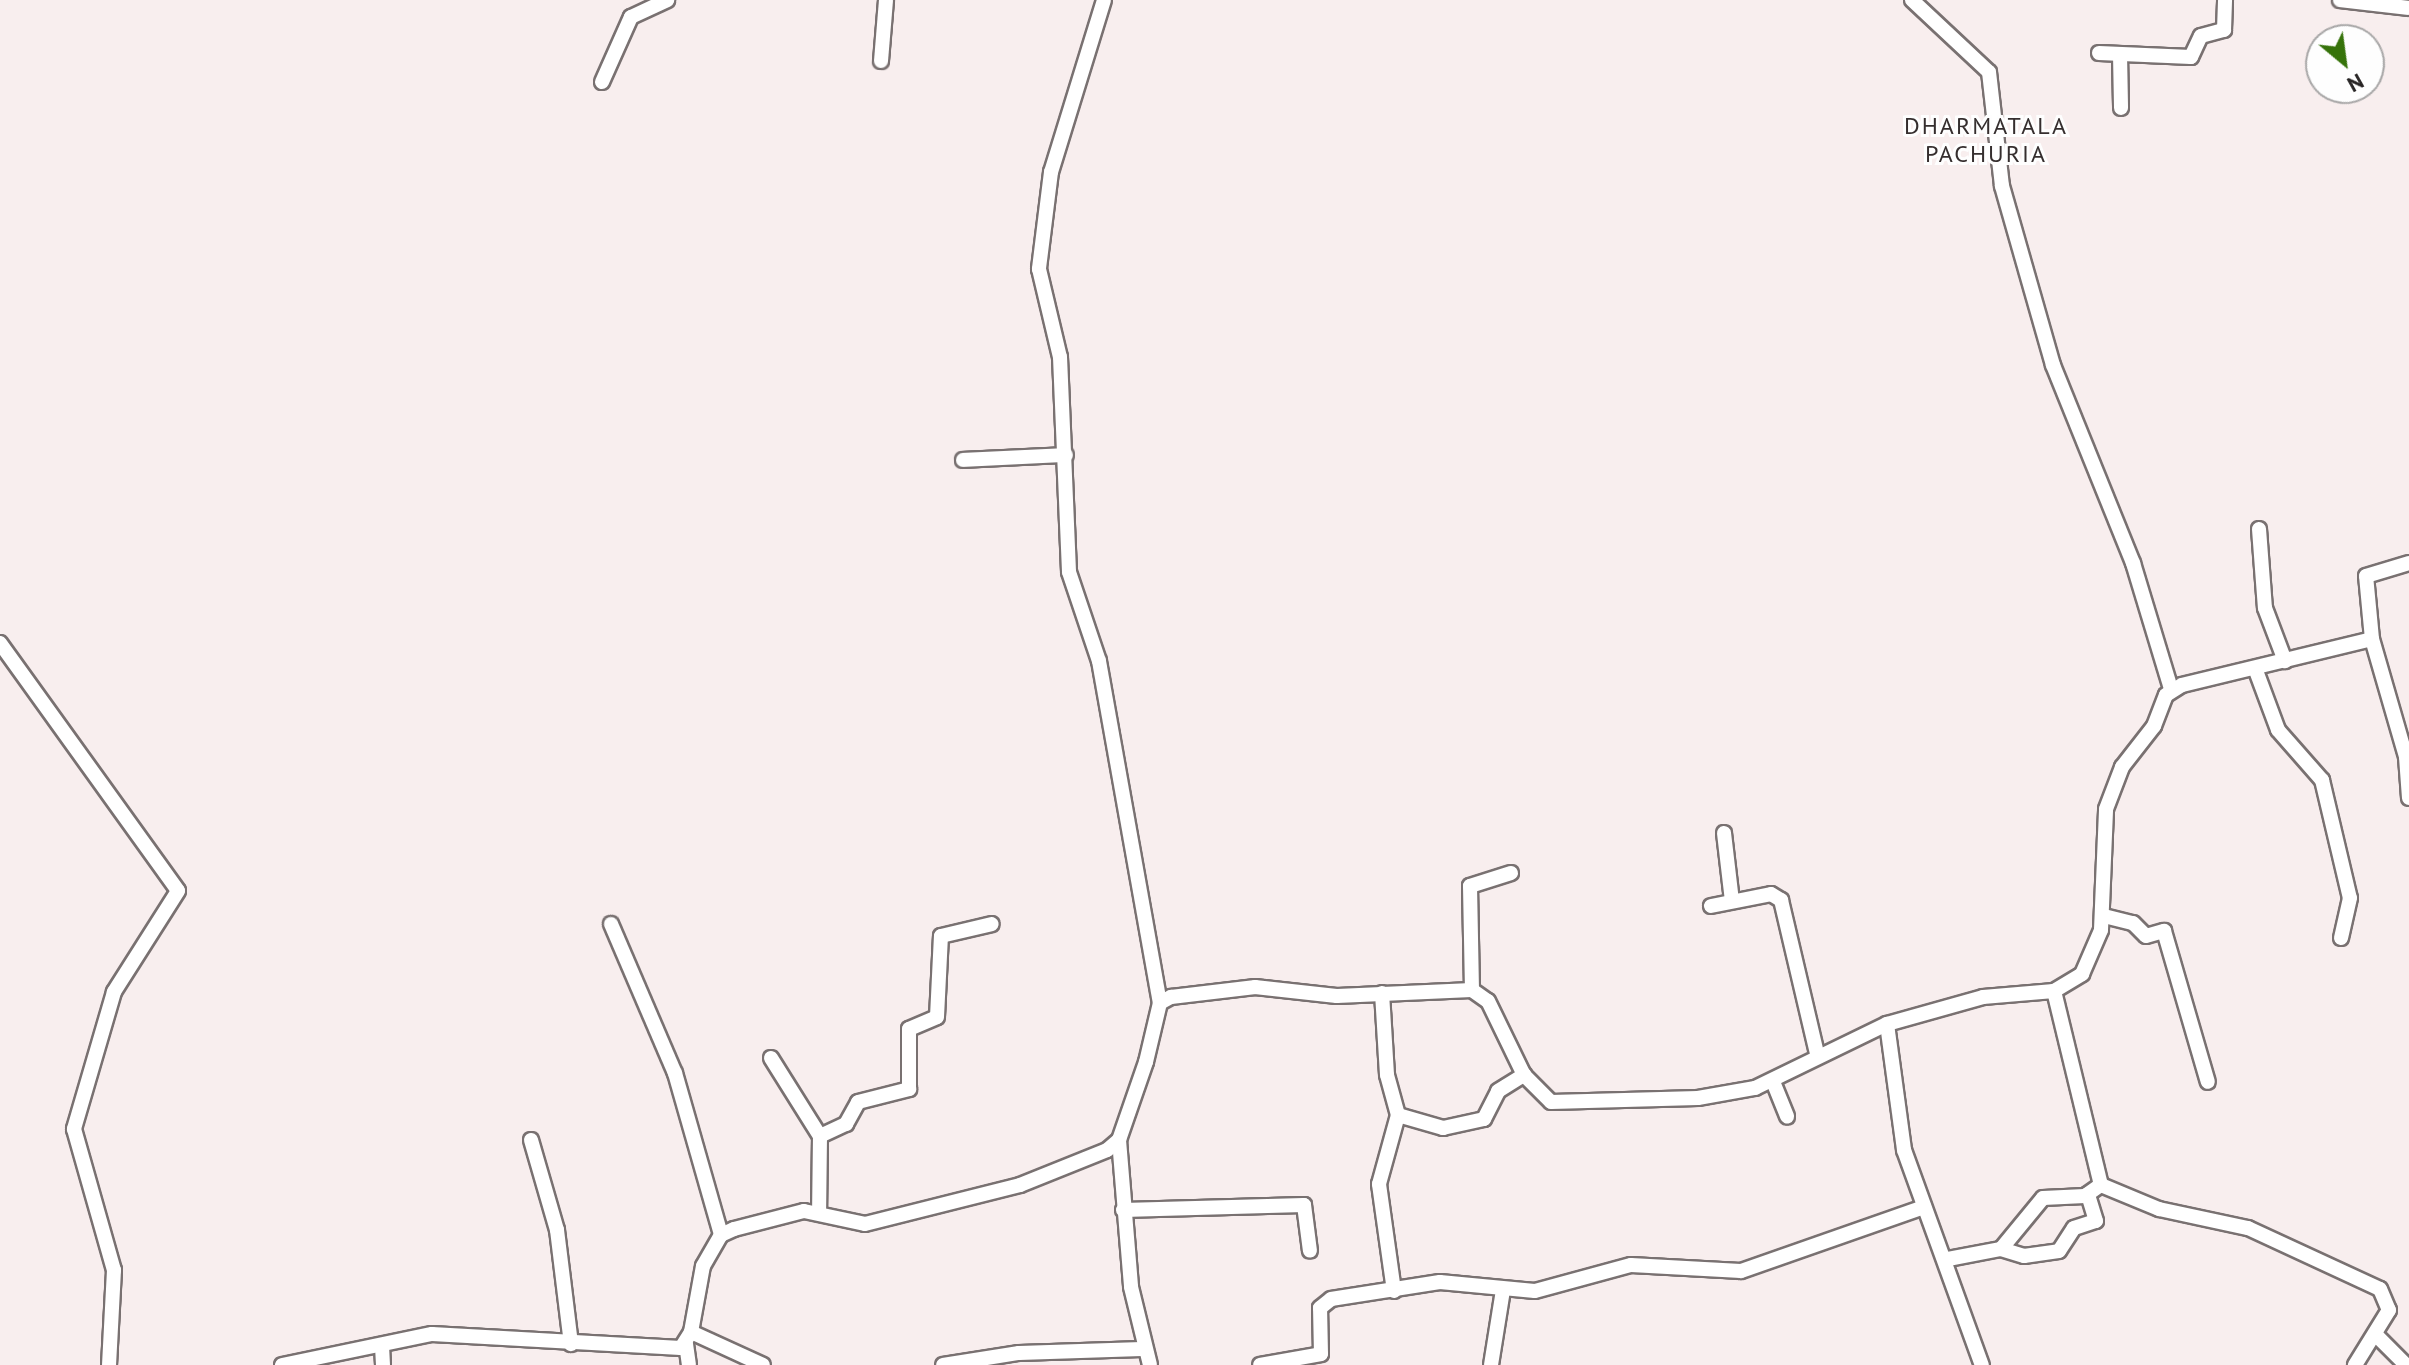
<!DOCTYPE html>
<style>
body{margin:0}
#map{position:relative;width:2409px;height:1365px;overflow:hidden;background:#f8eeee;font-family:"PT Sans",sans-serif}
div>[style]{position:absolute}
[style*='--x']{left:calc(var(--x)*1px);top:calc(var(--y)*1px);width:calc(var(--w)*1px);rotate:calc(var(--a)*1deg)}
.roads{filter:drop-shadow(2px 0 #797171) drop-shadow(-2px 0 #797171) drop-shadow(0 2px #797171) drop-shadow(0 -2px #797171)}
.minor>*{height:14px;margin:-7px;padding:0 7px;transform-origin:7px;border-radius:7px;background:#fff}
span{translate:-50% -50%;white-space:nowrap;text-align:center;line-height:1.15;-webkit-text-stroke:6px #fefefe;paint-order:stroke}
.neighbourhood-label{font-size:24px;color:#352e2e;letter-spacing:2px}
.north{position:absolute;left:2305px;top:24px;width:80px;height:80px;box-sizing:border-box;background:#fefefe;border:2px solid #a8a7a7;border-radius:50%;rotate:151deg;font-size:22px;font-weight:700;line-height:32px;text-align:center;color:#272424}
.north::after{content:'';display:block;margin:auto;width:28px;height:36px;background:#36730a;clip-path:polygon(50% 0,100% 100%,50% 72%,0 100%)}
</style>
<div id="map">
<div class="roads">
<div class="minor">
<div style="--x:1104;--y:0;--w:180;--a:107.1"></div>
<div style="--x:1051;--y:172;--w:98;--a:97.1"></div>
<div style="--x:1039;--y:269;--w:90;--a:76.6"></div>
<div style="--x:1060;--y:357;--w:215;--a:87.6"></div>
<div style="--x:1069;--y:572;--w:94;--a:71.4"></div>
<div style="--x:1099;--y:661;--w:347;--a:79.9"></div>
<div style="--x:1912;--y:0;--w:105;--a:43.1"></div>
<div style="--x:1989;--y:72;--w:115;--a:83.5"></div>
<div style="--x:2002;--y:186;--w:186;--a:74.1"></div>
<div style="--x:2053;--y:365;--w:214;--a:68"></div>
<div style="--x:2133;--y:563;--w:132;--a:73.2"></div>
<div style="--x:2340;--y:0;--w:69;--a:6.6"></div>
<div style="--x:2099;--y:53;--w:92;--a:2.5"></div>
<div style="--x:2191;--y:57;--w:23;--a:-65"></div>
<div style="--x:2201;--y:36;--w:24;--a:-15"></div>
<div style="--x:2224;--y:30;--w:30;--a:-88"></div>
<div style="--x:2120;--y:54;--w:54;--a:88.9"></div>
<div style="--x:881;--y:61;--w:61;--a:-85.3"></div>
<div style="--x:602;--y:82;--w:71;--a:-66"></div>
<div style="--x:631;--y:17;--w:40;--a:-25"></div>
<div style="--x:963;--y:460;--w:103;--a:-2.8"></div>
<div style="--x:2259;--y:529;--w:79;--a:85.7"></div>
<div style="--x:2265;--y:608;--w:57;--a:69.3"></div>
<div style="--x:2372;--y:639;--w:123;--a:73.9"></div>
<div style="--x:2406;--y:757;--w:41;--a:85.8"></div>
<div style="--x:0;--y:643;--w:305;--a:54.3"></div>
<div style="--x:178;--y:891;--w:120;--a:122.4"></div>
<div style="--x:114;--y:992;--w:143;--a:106.3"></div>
<div style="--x:74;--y:1129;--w:147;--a:74.2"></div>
<div style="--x:114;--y:1270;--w:95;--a:93"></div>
<div style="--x:2255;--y:668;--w:66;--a:69.6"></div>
<div style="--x:2278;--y:730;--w:67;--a:48.7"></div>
<div style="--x:2322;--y:780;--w:121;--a:76.7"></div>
<div style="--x:2350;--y:898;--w:41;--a:102.7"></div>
<div style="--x:1724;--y:833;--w:68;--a:83.3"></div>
<div style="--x:1711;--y:906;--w:61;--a:-11.3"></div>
<div style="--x:1771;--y:894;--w:12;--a:31"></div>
<div style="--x:1781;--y:900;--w:158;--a:76.8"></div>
<div style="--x:2104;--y:916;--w:30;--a:14"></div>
<div style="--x:2133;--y:923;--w:18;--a:45"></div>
<div style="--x:2146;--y:936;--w:19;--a:-16"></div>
<div style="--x:2164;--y:931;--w:157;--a:73.8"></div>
<div style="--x:611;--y:924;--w:162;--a:66.8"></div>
<div style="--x:675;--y:1073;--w:168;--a:74.1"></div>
<div style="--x:1472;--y:990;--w:104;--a:-91.1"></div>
<div style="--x:1470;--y:886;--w:43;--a:-17.6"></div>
<div style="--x:2054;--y:991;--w:200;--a:76.4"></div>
<div style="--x:2101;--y:1185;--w:63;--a:22.5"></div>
<div style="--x:2159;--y:1209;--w:91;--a:12.1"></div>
<div style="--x:2248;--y:1228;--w:145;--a:24.8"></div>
<div style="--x:2380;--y:1289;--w:23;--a:67"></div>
<div style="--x:2389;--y:1310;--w:65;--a:121.7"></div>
<div style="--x:1382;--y:993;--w:82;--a:86.5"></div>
<div style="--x:1387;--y:1075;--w:41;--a:74.6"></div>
<div style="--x:1398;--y:1115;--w:47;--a:16.1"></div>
<div style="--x:1443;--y:1128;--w:42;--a:-12.4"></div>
<div style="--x:1484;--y:1119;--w:31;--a:-63"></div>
<div style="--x:1498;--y:1091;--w:31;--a:-32"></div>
<div style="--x:1887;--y:1024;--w:127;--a:82.3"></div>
<div style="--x:1904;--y:1150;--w:229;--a:70.1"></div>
<div style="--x:771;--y:1058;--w:92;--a:57.9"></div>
<div style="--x:820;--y:1136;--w:77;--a:90.7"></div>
<div style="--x:1774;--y:1084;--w:35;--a:68"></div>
<div style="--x:820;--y:1136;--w:29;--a:-25"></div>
<div style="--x:846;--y:1124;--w:25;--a:-61"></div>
<div style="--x:858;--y:1102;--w:53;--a:-14.3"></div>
<div style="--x:909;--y:1089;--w:60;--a:-90"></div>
<div style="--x:909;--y:1029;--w:30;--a:-23"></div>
<div style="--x:937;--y:1017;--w:81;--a:-87.2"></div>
<div style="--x:941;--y:936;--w:52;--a:-13.2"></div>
<div style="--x:531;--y:1140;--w:94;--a:73.9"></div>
<div style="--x:557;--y:1230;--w:115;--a:83"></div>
<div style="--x:1119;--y:1140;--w:147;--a:85.3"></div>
<div style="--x:1131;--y:1287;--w:80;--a:76.3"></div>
<div style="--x:1123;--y:1210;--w:181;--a:-1.6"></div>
<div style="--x:1304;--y:1205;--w:46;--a:82.6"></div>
<div style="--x:2001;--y:1249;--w:24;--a:17"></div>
<div style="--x:2024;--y:1256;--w:35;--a:-8"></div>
<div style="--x:2059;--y:1251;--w:27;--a:-57"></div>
<div style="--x:2074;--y:1228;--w:23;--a:-18"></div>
<div style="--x:2096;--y:1221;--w:28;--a:-107"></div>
<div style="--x:1948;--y:1259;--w:54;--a:-10.7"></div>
<div style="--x:2001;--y:1249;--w:66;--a:-50.5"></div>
<div style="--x:2043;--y:1198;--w:42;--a:-2.7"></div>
<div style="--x:2085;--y:1196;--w:19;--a:-35"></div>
<div style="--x:1394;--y:1291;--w:108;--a:-98"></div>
<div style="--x:1379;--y:1184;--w:72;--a:-74.6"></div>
<div style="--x:691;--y:1332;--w:79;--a:24.6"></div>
<div style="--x:2375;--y:1334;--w:44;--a:45"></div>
<div style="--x:686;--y:1344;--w:21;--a:82"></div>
<div style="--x:382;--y:1346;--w:19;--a:87"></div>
<div style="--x:282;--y:1365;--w:153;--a:-11.7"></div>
<div style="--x:432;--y:1334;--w:249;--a:3.2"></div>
<div style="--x:681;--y:1348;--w:19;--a:-58"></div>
<div style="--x:691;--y:1332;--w:67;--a:-79.7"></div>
<div style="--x:703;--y:1266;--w:36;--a:-60"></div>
<div style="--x:721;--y:1235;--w:14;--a:-25"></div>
<div style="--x:734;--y:1229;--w:72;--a:-14.4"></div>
<div style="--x:804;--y:1211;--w:62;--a:12"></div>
<div style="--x:865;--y:1224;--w:160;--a:-14.1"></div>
<div style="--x:1020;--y:1185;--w:94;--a:-21.9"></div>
<div style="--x:1107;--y:1150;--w:16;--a:-40"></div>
<div style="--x:1119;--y:1140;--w:83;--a:-70.9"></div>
<div style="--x:1146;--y:1062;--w:61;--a:-76.7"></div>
<div style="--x:1160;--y:1003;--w:13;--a:-29"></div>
<div style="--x:1171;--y:997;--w:85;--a:-6.8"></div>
<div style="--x:1255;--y:987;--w:82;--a:6.3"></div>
<div style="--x:1337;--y:996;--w:135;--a:-2.5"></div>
<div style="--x:1472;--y:990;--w:19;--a:35"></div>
<div style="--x:1488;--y:1001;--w:82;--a:64.1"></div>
<div style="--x:1524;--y:1075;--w:38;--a:45"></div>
<div style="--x:1551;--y:1102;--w:147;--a:-1.6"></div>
<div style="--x:1698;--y:1098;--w:58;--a:-10"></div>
<div style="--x:1755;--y:1088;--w:147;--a:-25.9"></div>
<div style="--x:1887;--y:1024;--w:100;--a:-15.7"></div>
<div style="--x:1983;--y:997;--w:71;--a:-4.8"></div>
<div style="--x:2054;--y:991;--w:33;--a:-31"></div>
<div style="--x:2082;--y:974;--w:48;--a:-66.6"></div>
<div style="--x:2101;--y:930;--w:121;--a:-87.6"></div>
<div style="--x:2106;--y:809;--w:45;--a:-69.1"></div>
<div style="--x:2122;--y:767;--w:52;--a:-52"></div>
<div style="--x:2154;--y:726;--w:33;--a:-69"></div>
<div style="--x:2166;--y:695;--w:19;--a:-32"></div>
<div style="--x:2182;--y:685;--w:195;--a:-13.6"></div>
<div style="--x:2372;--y:639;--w:63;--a:-95.4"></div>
<div style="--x:2366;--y:576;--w:45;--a:-16.8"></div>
<div style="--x:943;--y:1365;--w:77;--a:-9"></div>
<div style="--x:1019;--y:1353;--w:123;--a:-1.9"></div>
<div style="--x:1260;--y:1365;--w:62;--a:-10.2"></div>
<div style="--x:1321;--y:1354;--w:46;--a:-91.2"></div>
<div style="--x:1320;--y:1308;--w:14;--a:-39"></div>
<div style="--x:1331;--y:1299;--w:110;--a:-8.9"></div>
<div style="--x:1440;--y:1282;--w:95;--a:5.4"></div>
<div style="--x:1535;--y:1291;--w:99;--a:-15.2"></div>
<div style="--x:1631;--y:1265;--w:110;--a:3.1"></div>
<div style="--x:1741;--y:1271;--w:194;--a:-19.3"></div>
<div style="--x:1491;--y:1365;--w:76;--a:-80.9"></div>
</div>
</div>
<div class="neighbourhood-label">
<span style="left:1986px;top:140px">DHARMATALA<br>PACHURIA</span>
</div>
<div class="north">N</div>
</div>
